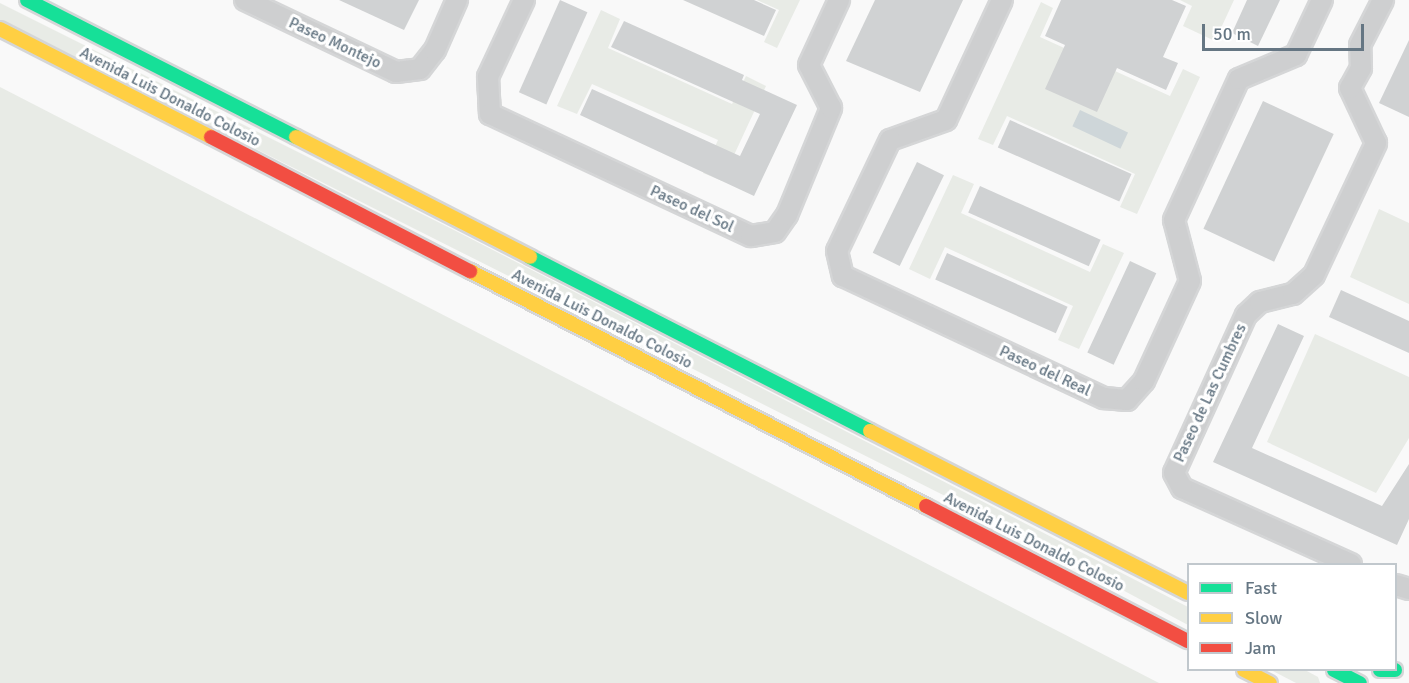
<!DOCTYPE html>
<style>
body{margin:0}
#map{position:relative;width:1409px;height:683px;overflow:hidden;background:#f9f9f9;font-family:Signika,sans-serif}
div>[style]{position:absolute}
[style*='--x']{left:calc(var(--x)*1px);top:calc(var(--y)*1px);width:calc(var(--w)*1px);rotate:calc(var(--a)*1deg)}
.green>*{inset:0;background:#e8ebe6}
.water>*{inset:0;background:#ced6d9;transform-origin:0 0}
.building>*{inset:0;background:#d0d2d3;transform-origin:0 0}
.roads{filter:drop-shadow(2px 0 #d5d6d7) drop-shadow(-2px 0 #d5d6d7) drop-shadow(0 2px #d5d6d7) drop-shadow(0 -2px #d5d6d7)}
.street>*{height:20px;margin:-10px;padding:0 10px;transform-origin:10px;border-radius:10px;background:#cecfd0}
.fast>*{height:14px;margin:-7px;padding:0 7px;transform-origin:7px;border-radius:7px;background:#16e098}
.slow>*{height:14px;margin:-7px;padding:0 7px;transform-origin:7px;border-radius:7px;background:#ffcf43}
.jam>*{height:14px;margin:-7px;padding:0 7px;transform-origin:7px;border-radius:7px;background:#f24e42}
span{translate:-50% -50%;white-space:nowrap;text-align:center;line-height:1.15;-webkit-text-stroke:6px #fff;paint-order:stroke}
.street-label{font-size:16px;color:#657683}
.legend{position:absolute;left:1187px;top:563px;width:210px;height:108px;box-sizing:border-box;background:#fff;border:2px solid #c1c8cd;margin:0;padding:8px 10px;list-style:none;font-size:18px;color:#657683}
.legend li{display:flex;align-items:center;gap:12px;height:30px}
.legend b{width:30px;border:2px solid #c1c8cd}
.scale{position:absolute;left:1202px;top:24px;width:162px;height:27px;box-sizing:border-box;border:3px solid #657683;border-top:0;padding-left:8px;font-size:18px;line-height:21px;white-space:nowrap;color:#657683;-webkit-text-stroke:4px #fff;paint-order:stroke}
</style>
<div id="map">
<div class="green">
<div style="clip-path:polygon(757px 0,800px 0,777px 48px,764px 42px,779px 10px)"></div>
<div style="clip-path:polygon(1180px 0,1234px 0,1215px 41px,1183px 26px,1192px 6px)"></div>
<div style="clip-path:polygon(1041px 2px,1053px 8px,1040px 37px,1170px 96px,1183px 69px,1200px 77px,1137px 214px,1120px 207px,1135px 174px,1007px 116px,993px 145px,978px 139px)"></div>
<div style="clip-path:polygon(0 3px,454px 230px,1188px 607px,1188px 625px,969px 508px,0 20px)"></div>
<div style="clip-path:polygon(601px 10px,620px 19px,608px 48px,732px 104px,746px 76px,766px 86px,722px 181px,703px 173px,718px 140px,592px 84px,577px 114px,557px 106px)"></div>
<div style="clip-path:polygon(0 87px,1159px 683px,0 683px)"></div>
<div style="clip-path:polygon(953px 175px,974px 184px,961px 213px,1090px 272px,1103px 244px,1124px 253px,1079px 349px,1058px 340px,1073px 306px,945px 247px,930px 279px,909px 269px)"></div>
<div style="clip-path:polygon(1379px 209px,1409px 223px,1409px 304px,1350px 277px)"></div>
<div style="clip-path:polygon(1315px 334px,1409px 377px,1409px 438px,1376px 493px,1267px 442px)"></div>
<div style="clip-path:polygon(1271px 670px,1305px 670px,1318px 677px,1320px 683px,1296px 683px)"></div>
</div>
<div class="water">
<div style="left:1080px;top:110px;width:53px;height:18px;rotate:25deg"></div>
</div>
<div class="building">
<div style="clip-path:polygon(339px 0,419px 0,404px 30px)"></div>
<div style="left:560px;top:0;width:30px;height:101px;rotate:24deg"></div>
<div style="clip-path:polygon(683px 0,754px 0,776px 10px,764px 36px)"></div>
<div style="clip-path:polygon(875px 0,963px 0,920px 92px,846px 61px)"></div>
<div style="clip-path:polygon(1061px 0,1172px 0,1186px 6px,1163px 57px,1178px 63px,1166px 90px,1117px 68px,1097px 112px,1045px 89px,1065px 45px,1045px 36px)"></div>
<div style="clip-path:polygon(1247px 0,1280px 0,1258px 46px,1232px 33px)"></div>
<div style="clip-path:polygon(624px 21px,744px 75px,742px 80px,797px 105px,754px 196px,580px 115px,592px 89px,740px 156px,760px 114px,611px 47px)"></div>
<div style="clip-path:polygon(1409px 40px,1409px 117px,1379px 103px)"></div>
<div style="left:1263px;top:101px;width:78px;height:141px;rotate:25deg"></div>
<div style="left:1010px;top:120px;width:133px;height:30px;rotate:24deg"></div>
<div style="left:917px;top:162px;width:30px;height:101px;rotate:26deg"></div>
<div style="left:980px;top:186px;width:132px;height:29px;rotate:24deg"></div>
<div style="left:947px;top:253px;width:132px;height:29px;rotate:24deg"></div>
<div style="left:1130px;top:261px;width:29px;height:101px;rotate:25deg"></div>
<div style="clip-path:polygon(1341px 290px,1409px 321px,1409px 353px,1329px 317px)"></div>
<div style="clip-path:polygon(1278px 324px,1304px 336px,1252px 448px,1382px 506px,1409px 464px,1409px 519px,1397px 545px,1213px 462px)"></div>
</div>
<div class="roads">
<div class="street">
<div style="--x:245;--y:0;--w:167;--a:25.5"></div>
<div style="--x:396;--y:72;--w:24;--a:-7"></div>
<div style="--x:420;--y:69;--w:24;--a:-52"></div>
<div style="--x:435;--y:50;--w:55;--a:-66.3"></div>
<div style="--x:524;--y:0;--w:85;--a:115.1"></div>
<div style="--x:488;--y:77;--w:37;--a:87"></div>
<div style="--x:490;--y:114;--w:288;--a:25.1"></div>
<div style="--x:751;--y:236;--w:24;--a:-9"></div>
<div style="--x:775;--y:232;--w:21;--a:-55"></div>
<div style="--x:787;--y:215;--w:116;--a:-67.6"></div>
<div style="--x:831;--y:108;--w:48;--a:-117.1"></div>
<div style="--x:809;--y:65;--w:72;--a:-65.2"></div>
<div style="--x:1002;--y:0;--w:132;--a:115"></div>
<div style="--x:946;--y:120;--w:59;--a:160.3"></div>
<div style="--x:890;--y:140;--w:123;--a:115.5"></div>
<div style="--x:837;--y:251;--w:26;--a:77"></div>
<div style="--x:843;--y:276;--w:288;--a:25.1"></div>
<div style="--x:1104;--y:398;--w:23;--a:5"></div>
<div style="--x:1127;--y:400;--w:25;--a:-48"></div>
<div style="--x:1144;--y:381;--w:110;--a:-65.3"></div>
<div style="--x:1190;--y:281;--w:63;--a:-104.7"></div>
<div style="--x:1174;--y:220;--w:155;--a:-65.3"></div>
<div style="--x:1239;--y:79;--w:62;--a:-22.8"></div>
<div style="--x:1296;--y:55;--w:61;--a:-64.7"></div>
<div style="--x:1351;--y:564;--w:185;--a:-155.8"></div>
<div style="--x:1182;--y:488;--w:17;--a:-118"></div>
<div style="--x:1174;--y:473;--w:174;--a:-65.5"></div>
<div style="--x:1246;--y:315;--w:19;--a:-43"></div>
<div style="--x:1260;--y:302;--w:34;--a:-14"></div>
<div style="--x:1293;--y:294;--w:28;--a:-42"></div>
<div style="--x:1314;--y:275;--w:146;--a:-64.8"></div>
<div style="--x:1376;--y:143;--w:61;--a:-115.3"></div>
<div style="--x:1350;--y:88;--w:23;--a:-61"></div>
<div style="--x:1361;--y:68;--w:23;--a:-92"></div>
<div style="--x:1360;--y:45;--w:51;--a:-62.9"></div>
<div style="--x:1396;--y:585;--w:14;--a:17"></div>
</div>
<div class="fast">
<div style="--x:27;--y:0;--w:302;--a:27"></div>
<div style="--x:530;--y:257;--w:382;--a:27.1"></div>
<div style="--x:1334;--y:670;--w:29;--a:27"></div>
<div style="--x:1380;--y:670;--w:15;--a:0"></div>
</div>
<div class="slow">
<div style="--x:0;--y:29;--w:237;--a:27.1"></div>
<div style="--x:296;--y:137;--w:263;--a:27.1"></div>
<div style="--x:470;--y:271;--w:513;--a:27.26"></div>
<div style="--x:870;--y:431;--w:357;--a:27"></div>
<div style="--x:1244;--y:670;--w:29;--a:27"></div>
</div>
<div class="jam">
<div style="--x:211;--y:137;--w:292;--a:27.4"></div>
<div style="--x:926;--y:506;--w:295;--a:27.3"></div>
</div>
</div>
<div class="street-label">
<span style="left:335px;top:43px;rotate:25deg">Paseo Montejo</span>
<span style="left:170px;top:97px;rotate:27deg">Avenida Luis Donaldo Colosio</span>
<span style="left:692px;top:209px;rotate:25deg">Paseo del Sol</span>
<span style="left:602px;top:319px;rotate:27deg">Avenida Luis Donaldo Colosio</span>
<span style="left:1045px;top:371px;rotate:25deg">Paseo del Real</span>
<span style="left:1210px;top:393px;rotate:-65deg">Paseo de Las Cumbres</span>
<span style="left:1034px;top:542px;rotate:27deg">Avenida Luis Donaldo Colosio</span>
</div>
<ul class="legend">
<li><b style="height:8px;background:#16e098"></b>Fast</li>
<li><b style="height:8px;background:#ffcf43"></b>Slow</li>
<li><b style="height:8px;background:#f24e42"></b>Jam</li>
</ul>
<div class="scale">50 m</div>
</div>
